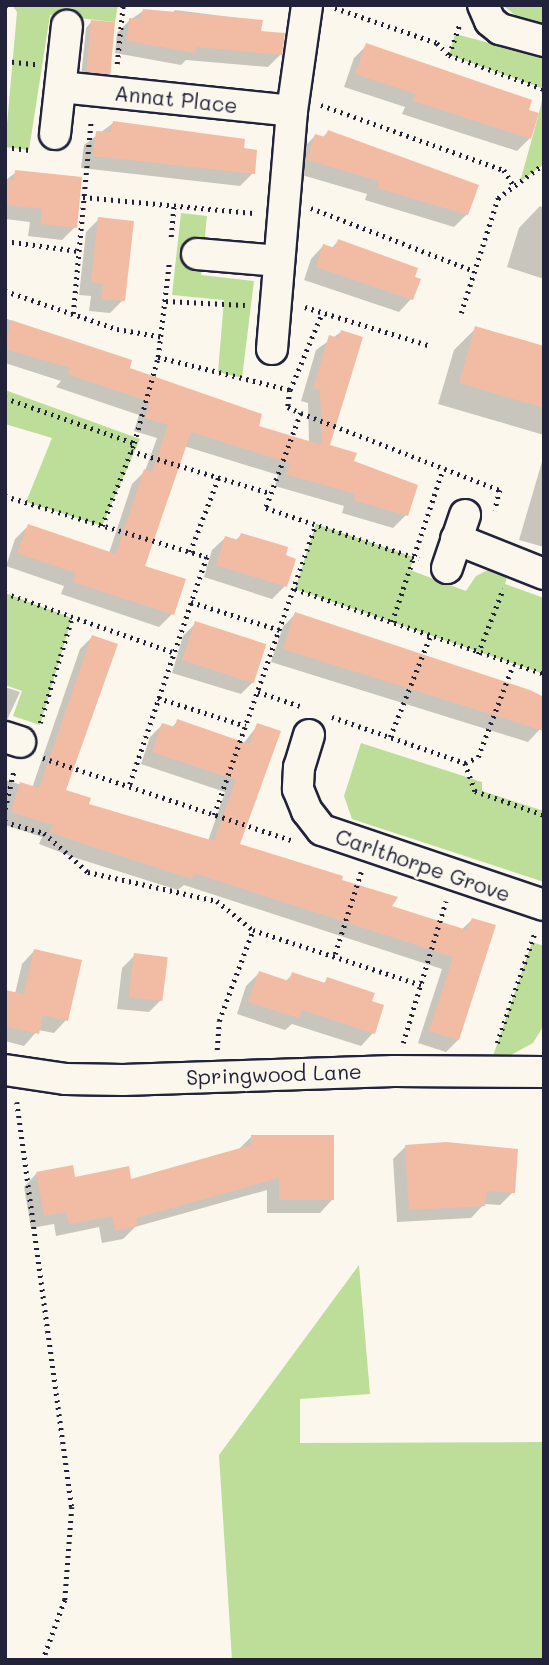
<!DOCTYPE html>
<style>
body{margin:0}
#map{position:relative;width:549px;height:1665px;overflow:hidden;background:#fbf7ec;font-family:Mali,sans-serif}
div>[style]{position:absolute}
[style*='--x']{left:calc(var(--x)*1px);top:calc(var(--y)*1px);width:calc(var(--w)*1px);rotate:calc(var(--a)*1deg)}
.green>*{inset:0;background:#bcde98}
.shadow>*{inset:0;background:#0003}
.building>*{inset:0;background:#f2bca4;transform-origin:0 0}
.path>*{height:4.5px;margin-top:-2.25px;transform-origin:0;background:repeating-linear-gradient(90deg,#22223b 0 2px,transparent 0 7px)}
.roads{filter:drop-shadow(2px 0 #22223b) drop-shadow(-2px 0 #22223b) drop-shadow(0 2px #22223b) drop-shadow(0 -2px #22223b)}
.minor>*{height:30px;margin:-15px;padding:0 15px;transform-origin:15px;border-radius:15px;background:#fbf7ec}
span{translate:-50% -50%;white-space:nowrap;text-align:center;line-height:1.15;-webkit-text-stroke:6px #fbf7ec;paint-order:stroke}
.street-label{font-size:21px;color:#22223b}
.frame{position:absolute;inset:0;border:7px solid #22223b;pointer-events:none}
</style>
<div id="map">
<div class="green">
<div style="clip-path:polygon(12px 5px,118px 5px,115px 22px,50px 15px,29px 150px,5px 147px,17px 12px)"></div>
<div style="clip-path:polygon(503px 5px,544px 5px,544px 25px,517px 17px)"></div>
<div style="clip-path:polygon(455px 34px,544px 57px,544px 89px,449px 55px)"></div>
<div style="clip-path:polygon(544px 91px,544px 164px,520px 182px,539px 113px)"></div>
<div style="clip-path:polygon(181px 213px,207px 216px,201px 275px,254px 281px,242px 378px,218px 372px,224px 300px,172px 295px)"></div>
<div style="clip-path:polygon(5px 390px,140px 439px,102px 526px,26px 502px,52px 438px,5px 424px)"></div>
<div style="clip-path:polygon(316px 524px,414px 557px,410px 570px,466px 591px,476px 576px,488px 570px,508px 574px,505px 584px,544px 598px,544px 674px,295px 589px)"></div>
<div style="clip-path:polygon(5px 593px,72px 618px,40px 725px,13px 716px,22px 691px,5px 685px)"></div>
<div style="clip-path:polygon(361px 743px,482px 782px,482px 791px,544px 811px,544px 882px,352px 819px,344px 796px)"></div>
<div style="clip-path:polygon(532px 942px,544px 946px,544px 1025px,533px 1043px,511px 1055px,493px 1056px)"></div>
<div style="clip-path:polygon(359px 1265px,370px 1394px,300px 1399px,300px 1443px,544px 1442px,544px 1660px,232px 1660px,219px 1455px)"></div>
</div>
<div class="shadow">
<div style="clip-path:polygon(175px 10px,261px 21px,259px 32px,281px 54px,268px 67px,186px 60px,181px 65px,115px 53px,117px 33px,130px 20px,143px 11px,171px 15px)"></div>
<div style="clip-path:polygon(92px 21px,108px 73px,102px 80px,81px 78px,86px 28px)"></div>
<div style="clip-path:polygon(367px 45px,537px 115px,529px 139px,517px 151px,402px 114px,405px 107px,344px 87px,354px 58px)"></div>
<div style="clip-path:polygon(113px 123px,242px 150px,253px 173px,240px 186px,81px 168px,84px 145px)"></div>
<div style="clip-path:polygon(328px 132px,467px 214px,454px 227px,365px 200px,367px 194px,295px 173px,303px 148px,315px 136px,322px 138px)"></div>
<div style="clip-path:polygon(16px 172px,75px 227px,62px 240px,28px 236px,30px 222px,5px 219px,5px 181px)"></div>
<div style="clip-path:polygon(540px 206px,544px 208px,544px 279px,507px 267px,519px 228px)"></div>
<div style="clip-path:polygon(99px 219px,123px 300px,110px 313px,89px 311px,91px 296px,79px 295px,86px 232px)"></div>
<div style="clip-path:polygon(338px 241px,411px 299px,399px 312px,304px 280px,311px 259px,323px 246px,331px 249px)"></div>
<div style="clip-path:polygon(5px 318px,257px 427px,309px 443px,308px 403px,301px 401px,316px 350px,341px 332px,327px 446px,352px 462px,406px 515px,393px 528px,342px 513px,344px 506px,275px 486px,278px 475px,184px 446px,143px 567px,172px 614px,159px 627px,61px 594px,64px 586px,6px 566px,15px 539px,28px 526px,109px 553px,132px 484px,145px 471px,157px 438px,134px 431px,139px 415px,56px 387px,61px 381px,5px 363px)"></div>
<div style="clip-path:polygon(476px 328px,544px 348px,544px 435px,438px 404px,454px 350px)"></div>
<div style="clip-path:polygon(544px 455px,544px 547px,519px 540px)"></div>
<div style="clip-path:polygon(241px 535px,285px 586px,272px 599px,204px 577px,212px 550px,225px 538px,235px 541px)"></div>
<div style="clip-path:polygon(295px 614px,544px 698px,540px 729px,528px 742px,271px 662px,283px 627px)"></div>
<div style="clip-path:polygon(196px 623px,254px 681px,241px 694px,172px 673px,183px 636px)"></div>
<div style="clip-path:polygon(92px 637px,64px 791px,86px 806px,208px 841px,225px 792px,141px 764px,150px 737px,162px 725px,171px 728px,178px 721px,243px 744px,258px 725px,238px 846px,340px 882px,389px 907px,461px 930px,472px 920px,458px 1040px,446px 1052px,418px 1043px,442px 969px,184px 885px,178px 890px,73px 857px,39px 844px,42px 837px,5px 825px,5px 780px,32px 788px,80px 649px)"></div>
<div style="clip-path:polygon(5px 687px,20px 692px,5px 724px)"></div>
<div style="clip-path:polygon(34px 951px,66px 1020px,54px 1033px,38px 1030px,24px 1046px,5px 1041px,5px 992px,15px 994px,22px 964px)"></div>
<div style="clip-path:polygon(135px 955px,162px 999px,149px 1012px,117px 1009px,122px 968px)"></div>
<div style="clip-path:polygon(259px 973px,285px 982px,293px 974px,323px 984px,328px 979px,370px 1002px,373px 1033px,361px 1046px,292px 1024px,285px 1030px,237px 1014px,246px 986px)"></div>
<div style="clip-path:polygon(252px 1136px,332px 1200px,320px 1213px,267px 1213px,267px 1190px,135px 1227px,123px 1239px,102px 1243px,99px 1227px,56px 1236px,54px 1224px,31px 1228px,24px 1187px,36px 1174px,72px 1167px,74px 1179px,130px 1181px,239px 1149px)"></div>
<div style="clip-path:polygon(406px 1146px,513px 1192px,500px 1205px,484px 1204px,471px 1218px,397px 1222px,393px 1159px)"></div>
</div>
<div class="building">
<div style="clip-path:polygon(143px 9px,263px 20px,261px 31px,285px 33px,282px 55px,196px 47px,195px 53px,127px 41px,129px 18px,140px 19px)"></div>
<div style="left:91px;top:20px;width:24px;height:52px;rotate:5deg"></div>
<div style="clip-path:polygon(366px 43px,532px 100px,529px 110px,539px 113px,531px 139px,413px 101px,416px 94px,355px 74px)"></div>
<div style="clip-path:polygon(113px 121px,245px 139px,244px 148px,257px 150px,255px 174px,93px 156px,96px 131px,111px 132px)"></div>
<div style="clip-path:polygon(328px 130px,479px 185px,468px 215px,377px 188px,379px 181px,307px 160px,315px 134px,325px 137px)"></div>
<div style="clip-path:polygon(15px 170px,82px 177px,77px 228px,40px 224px,42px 209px,5px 205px,5px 179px,14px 180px)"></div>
<div style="clip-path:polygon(98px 217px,134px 221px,125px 301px,101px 299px,103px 284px,91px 282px)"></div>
<div style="clip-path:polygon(338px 239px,418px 268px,415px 277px,421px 279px,413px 300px,316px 267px,323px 244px,335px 248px)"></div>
<div style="clip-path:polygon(11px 320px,132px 360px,130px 368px,262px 414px,259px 426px,322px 445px,320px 390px,313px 388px,329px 335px,338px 338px,341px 330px,363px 337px,330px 445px,357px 453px,354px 461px,418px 485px,408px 516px,354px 500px,355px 494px,286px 474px,290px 463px,191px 432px,145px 566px,186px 579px,174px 615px,73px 582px,76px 573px,17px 553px,28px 524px,116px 554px,144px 469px,152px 472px,168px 425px,145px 418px,150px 402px,67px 374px,71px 368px,5px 349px)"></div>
<div style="clip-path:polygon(475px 326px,544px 346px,544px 408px,459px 383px)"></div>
<div style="clip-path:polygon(241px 533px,288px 547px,286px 555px,296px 559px,287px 587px,216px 565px,225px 536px,238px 540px)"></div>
<div style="clip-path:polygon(295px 612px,530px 690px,544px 697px,544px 731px,283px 649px)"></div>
<div style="left:195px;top:621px;width:75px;height:41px;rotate:18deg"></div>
<div style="clip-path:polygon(92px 635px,118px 644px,66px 790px,91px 798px,89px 804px,214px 841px,236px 780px,152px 752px,162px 723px,175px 727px,177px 719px,249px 744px,257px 723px,281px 731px,240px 844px,343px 876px,342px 880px,398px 897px,392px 906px,467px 930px,472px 918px,496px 925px,459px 1040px,429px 1031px,453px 957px,194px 873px,192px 879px,86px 845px,50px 832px,53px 825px,11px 812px,20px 782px,39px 788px)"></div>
<div style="clip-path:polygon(34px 949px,82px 960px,68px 1021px,43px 1015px,39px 1034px,5px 1026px,5px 990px,24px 994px)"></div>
<div style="left:134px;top:953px;width:34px;height:44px;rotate:7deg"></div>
<div style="clip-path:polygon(259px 971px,289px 981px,292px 972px,325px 983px,327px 977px,375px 993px,372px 1001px,384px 1005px,375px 1034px,302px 1010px,299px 1018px,248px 1002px)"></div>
<div style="clip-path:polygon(251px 1135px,334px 1135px,334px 1200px,279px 1200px,279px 1178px,136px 1218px,138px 1226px,115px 1231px,112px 1216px,69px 1224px,66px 1212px,44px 1216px,36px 1172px,73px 1165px,75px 1177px,129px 1166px,131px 1179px,251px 1145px)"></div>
<div style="clip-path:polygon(446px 1142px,518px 1149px,515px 1193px,487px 1191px,485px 1206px,409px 1210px,405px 1145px)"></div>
</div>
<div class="path">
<div style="--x:5;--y:6;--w:2;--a:-27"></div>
<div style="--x:335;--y:8;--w:108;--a:18.9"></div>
<div style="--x:437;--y:43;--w:17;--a:45"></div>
<div style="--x:449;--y:55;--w:101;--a:19.7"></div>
<div style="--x:449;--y:55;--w:34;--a:-71"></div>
<div style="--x:5;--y:61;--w:31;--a:6"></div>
<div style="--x:117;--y:64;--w:59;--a:-84.2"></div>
<div style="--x:321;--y:105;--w:194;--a:19.6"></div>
<div style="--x:504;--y:170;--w:19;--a:58"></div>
<div style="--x:5;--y:147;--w:25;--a:7"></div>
<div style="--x:83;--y:197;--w:171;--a:5.4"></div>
<div style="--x:311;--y:208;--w:175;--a:21.1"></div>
<div style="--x:171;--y:237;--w:32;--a:-85"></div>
<div style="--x:5;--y:241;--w:74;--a:7.8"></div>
<div style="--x:5;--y:291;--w:118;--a:18.7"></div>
<div style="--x:117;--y:329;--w:47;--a:9.9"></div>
<div style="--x:166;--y:301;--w:79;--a:2.9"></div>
<div style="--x:305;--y:307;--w:129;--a:17.2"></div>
<div style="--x:461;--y:313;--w:121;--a:-72.2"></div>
<div style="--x:498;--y:198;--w:57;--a:-36.5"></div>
<div style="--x:73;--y:314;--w:195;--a:-84.7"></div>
<div style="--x:158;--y:357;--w:136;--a:14"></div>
<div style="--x:290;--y:390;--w:17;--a:97"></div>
<div style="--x:288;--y:407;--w:14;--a:25"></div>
<div style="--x:301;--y:413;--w:213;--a:21.2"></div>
<div style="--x:500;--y:490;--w:21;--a:104"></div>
<div style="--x:290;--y:390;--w:83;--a:-67.4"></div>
<div style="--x:5;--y:398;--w:137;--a:19.2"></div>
<div style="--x:301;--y:413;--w:101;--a:110.2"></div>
<div style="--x:266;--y:508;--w:161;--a:18.4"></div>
<div style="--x:131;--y:451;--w:145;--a:16.8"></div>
<div style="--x:5;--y:496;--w:211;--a:16.8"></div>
<div style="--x:207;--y:557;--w:243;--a:108.7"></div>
<div style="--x:102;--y:526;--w:89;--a:-68.9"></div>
<div style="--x:134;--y:443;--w:89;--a:-74.4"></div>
<div style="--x:158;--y:357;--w:95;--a:-83.3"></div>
<div style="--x:190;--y:552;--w:81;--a:-69.1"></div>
<div style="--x:295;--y:589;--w:263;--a:18.8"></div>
<div style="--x:5;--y:593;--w:178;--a:19.4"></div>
<div style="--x:191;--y:602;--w:93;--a:17.5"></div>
<div style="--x:392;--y:622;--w:161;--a:-71.6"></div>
<div style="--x:478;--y:654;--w:70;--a:-69"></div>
<div style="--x:258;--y:692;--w:44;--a:18.4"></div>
<div style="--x:158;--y:698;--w:92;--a:17.7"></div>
<div style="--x:332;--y:717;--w:141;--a:19.1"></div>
<div style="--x:465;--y:763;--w:30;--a:70"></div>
<div style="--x:475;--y:791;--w:73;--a:19.2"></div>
<div style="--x:40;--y:723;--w:110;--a:-73.1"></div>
<div style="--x:390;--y:737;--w:111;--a:-68.3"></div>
<div style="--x:43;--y:758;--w:261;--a:18.3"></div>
<div style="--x:465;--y:763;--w:14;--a:-25"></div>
<div style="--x:478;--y:757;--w:98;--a:-69.2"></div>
<div style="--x:5;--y:809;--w:40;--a:-77"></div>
<div style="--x:214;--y:815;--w:308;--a:-70.7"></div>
<div style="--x:5;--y:822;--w:41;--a:15.8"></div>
<div style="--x:44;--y:833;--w:59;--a:41.6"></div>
<div style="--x:88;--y:872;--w:132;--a:12.7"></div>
<div style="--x:217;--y:901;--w:46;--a:38.9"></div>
<div style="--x:253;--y:930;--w:177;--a:18.1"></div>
<div style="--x:335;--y:954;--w:86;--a:-72.4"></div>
<div style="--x:403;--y:1043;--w:148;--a:-73.2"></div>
<div style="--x:497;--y:1043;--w:117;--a:-71.1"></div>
<div style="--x:217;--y:1050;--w:29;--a:-86"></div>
<div style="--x:219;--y:1021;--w:97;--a:-69.5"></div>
<div style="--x:17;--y:1102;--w:409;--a:82.3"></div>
<div style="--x:72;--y:1507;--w:93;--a:94.3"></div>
<div style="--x:65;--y:1600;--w:64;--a:110.1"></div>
</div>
<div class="roads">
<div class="minor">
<div style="--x:483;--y:5;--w:17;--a:66"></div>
<div style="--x:490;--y:21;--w:13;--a:39"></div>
<div style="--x:500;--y:29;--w:46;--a:15.3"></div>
<div style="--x:61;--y:87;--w:232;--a:5.9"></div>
<div style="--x:55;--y:134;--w:109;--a:-83.7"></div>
<div style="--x:197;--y:254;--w:82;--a:4.9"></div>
<div style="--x:272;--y:349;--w:239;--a:-85.2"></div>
<div style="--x:292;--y:111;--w:107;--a:-81.9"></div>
<div style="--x:456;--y:539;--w:95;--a:21.7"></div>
<div style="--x:447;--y:568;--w:56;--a:-71.2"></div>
<div style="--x:309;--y:735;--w:34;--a:107"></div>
<div style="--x:299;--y:767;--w:22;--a:93"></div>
<div style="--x:298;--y:789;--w:24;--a:68"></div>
<div style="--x:307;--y:811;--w:24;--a:52"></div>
<div style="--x:322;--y:830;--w:234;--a:18.7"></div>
<div style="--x:5;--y:737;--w:16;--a:18"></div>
<div style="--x:5;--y:1070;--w:62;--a:8.4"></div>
<div style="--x:66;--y:1079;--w:57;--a:1"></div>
<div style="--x:123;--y:1080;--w:271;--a:-1.9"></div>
<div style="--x:394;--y:1071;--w:150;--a:0.4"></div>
</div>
</div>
<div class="street-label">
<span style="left:176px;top:99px;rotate:6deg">Annat Place</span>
<span style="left:423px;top:865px;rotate:19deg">Carlthorpe Grove</span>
<span style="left:274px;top:1074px;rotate:-2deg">Springwood Lane</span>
</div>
<div class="frame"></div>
</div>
